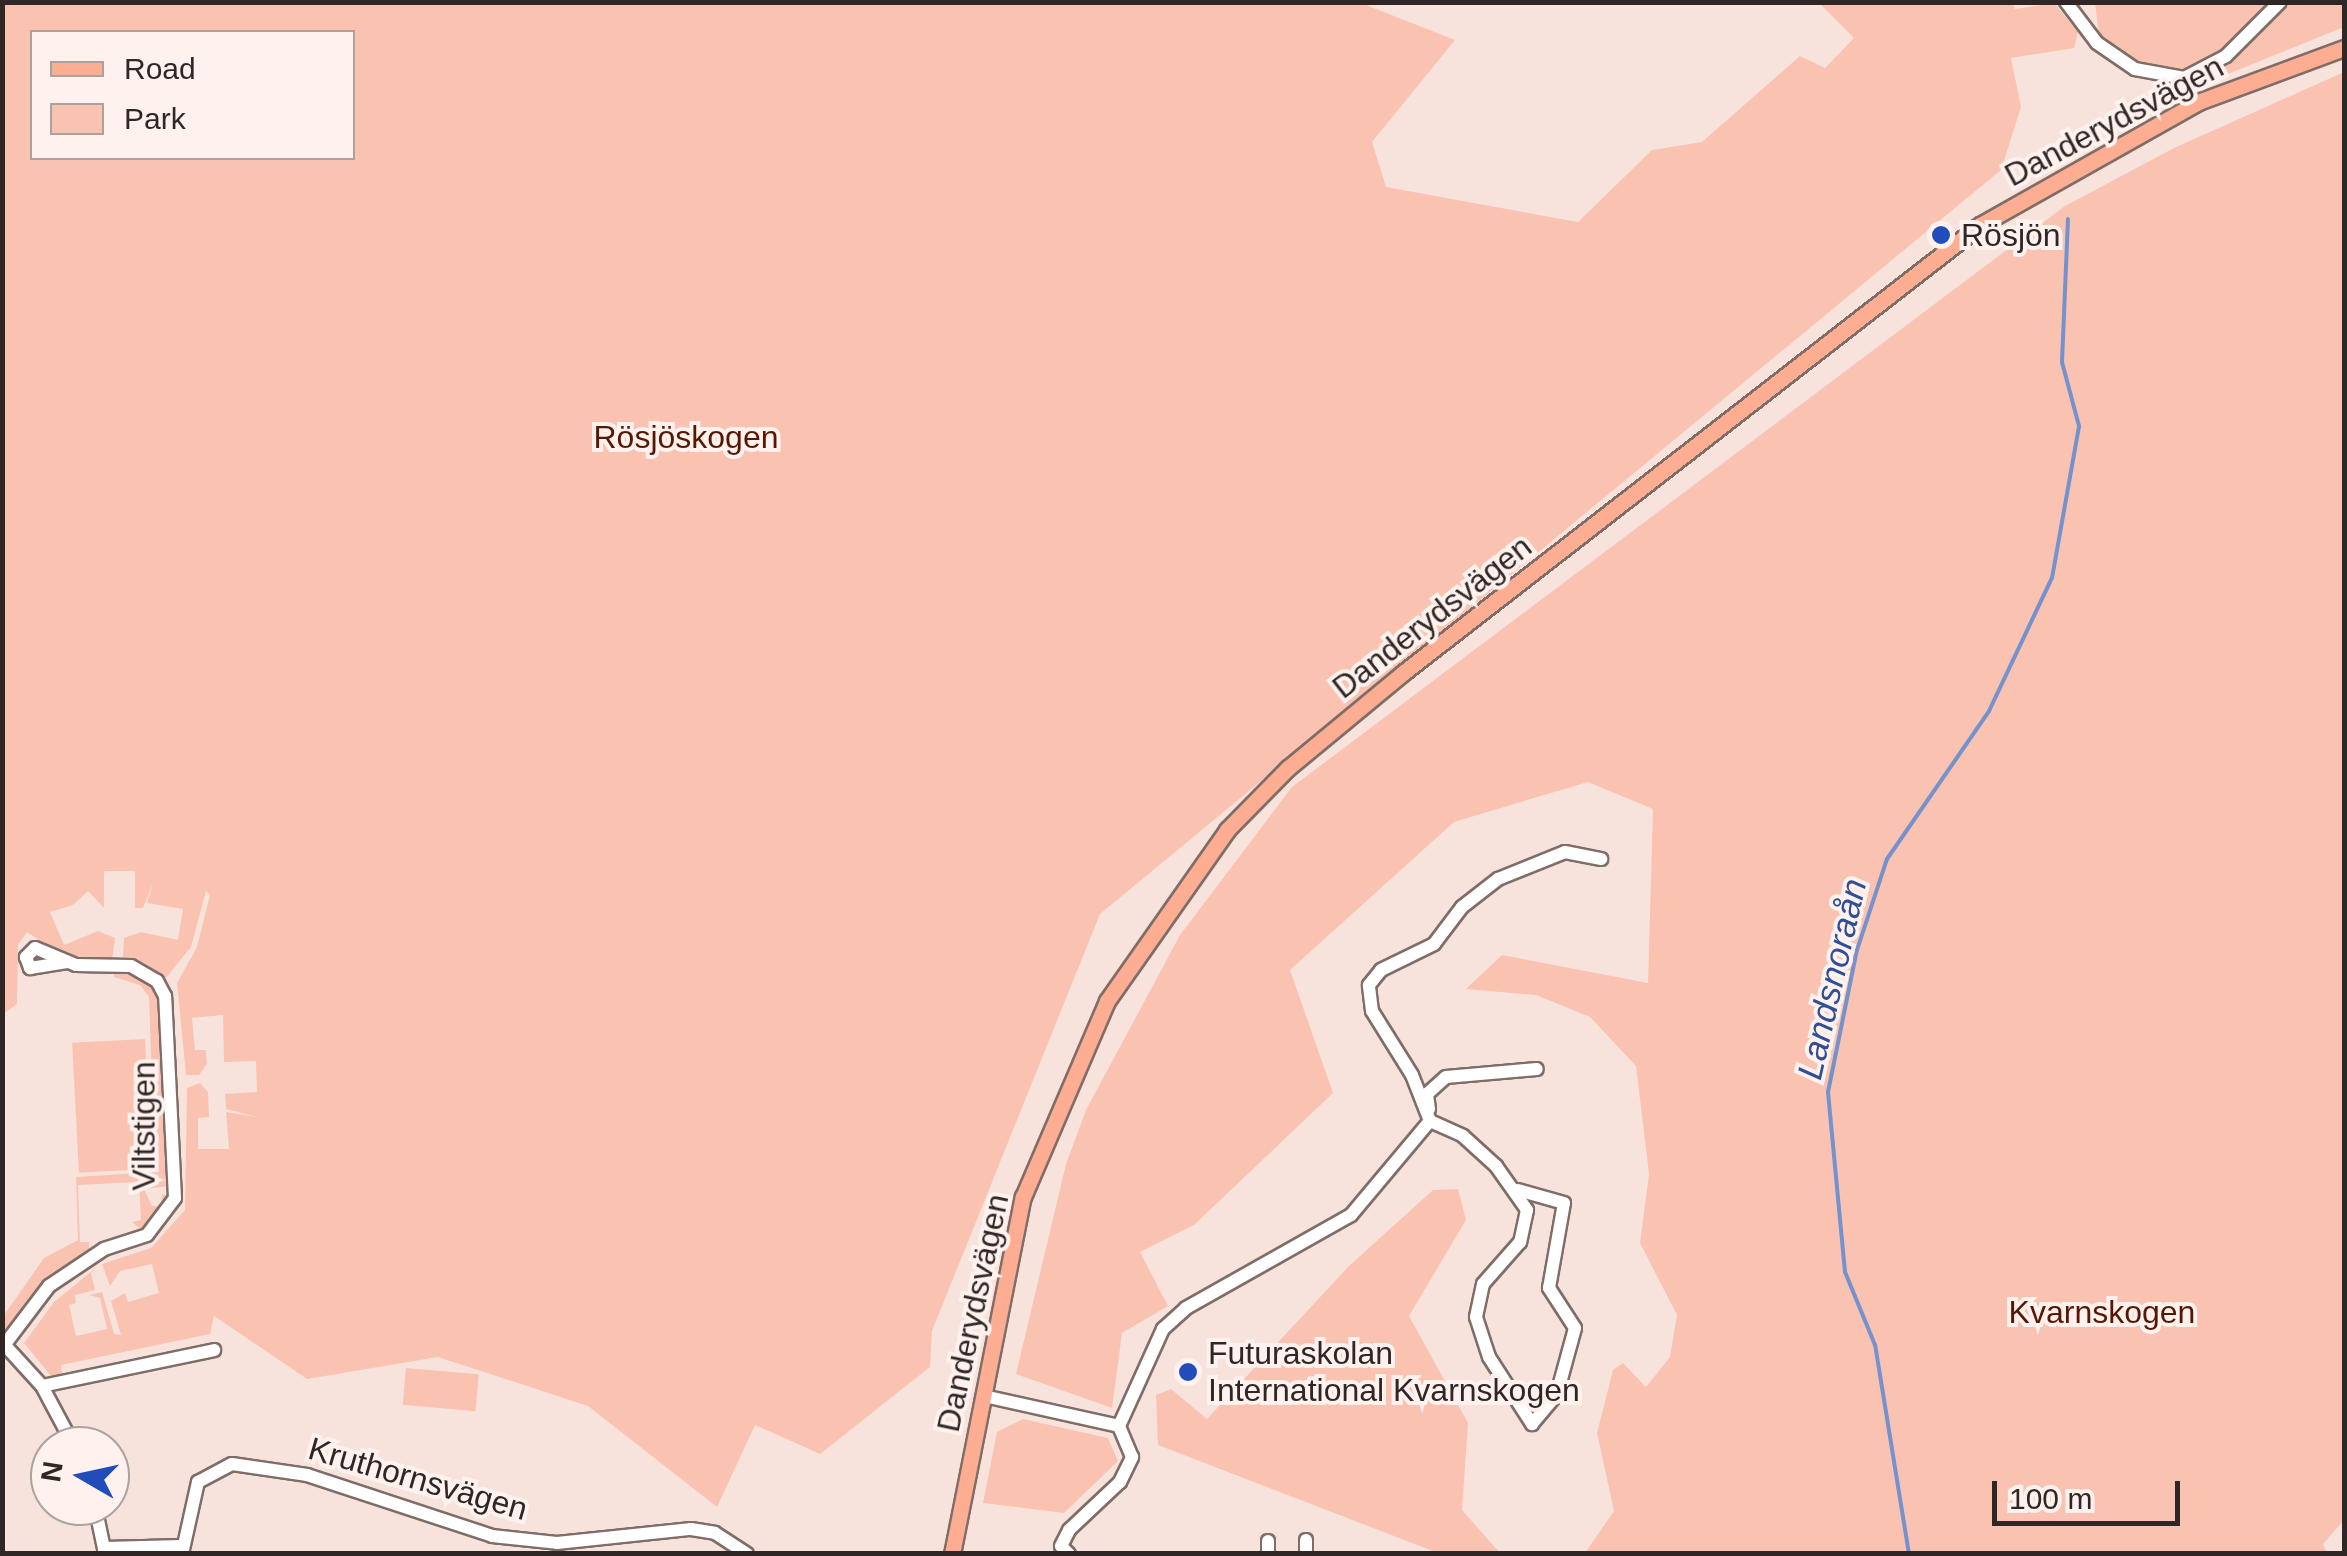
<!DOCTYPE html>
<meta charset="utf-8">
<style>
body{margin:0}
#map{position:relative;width:2347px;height:1556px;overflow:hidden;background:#f7e3dc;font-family:Arial,sans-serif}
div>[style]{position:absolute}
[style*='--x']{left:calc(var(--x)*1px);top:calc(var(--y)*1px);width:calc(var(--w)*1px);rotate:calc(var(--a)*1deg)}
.green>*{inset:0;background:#fac3b1;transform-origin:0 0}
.stream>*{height:4px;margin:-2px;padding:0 2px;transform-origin:2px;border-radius:2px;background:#7592cd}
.roads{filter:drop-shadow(2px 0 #7f6d68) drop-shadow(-2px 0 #7f6d68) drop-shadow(0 2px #7f6d68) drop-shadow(0 -2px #7f6d68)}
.minor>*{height:12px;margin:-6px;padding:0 6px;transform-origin:6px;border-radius:6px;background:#fff}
.major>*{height:15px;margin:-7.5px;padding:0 7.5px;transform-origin:7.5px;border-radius:7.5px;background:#fdad92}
.dots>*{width:28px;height:28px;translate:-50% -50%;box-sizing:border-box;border:5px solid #fff2ee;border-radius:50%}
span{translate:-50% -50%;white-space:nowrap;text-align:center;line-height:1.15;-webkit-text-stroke:8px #fff2ee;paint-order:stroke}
.street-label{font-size:32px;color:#2f2725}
.poi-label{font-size:32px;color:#2f2725}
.left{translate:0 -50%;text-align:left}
.park-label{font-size:32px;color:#571700}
.water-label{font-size:35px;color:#2f4f97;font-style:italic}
.frame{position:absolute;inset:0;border:5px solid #2f2725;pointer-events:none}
.legend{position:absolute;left:30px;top:30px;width:325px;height:130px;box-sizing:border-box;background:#fff2ee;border:2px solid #aca19e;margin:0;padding:12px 18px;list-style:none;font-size:30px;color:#2f2725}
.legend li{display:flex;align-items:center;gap:20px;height:50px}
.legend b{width:50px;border:2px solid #aca19e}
.north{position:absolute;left:30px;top:1426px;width:100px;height:100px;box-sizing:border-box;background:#fff2ee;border:2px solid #aca19e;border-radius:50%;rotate:279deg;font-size:28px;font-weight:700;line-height:40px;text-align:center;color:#2f2725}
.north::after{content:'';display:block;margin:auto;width:35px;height:45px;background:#204dba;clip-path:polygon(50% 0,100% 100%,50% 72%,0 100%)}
.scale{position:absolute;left:1992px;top:1481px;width:188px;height:45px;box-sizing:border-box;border:5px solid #2f2725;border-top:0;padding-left:12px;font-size:30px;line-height:35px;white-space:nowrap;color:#2f2725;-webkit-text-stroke:8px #fff2ee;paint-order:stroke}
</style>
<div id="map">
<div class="green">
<div style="clip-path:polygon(evenodd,2012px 2px,2015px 9px,2054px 3px,2078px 32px,2074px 48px,2011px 58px,2021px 107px,2001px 170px,1100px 914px,932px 1331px,930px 1367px,820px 1454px,755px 1425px,717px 1507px,588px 1406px,438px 1357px,307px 1379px,214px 1316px,210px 1334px,61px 1365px,62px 1374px,51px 1376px,24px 1343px,54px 1302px,97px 1267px,91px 1273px,95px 1290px,75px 1295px,76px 1303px,69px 1305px,76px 1336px,107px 1329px,100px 1298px,89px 1295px,102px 1292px,114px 1334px,121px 1335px,111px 1301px,125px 1293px,128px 1302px,159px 1293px,152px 1264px,120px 1271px,110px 1286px,102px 1264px,151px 1248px,185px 1210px,187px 1088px,200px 1083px,208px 1092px,209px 1117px,198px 1118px,198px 1149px,229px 1149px,226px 1112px,257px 1117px,226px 1109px,225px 1094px,257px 1092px,256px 1061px,224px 1062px,223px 1015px,192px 1018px,195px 1050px,206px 1050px,207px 1064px,199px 1075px,186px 1075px,177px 983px,197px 947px,210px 895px,206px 891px,191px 947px,166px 978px,123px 958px,124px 938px,141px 932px,178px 940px,183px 909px,147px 903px,153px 883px,143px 908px,135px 908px,135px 871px,104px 871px,104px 908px,88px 891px,73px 905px,50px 912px,64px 945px,98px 931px,115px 938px,112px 961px,65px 958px,27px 932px,18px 945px,17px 1004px,3px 1014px,2px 3px,1361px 3px,1455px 40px,1372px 142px,1386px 187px,1578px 222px,1652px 150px,1702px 142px,1800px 56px,1825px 68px,1854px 38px,1819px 3px,2012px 2px,32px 32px,352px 32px,352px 158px,32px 158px,32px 32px)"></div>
<div style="clip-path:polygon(2095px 3px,2273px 3px,2227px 52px,2182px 70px,2149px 71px,2099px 35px)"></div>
<div style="clip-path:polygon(2293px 3px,2344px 3px,2344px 27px,2228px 74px,2224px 65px,2270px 16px)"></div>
<div style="clip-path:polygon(2344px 72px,2344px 1520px,2323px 1544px,2327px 1553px,1585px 1553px,1614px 1511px,1597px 1433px,1613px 1370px,1623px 1363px,1646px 1387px,1670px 1357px,1677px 1315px,1640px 1243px,1649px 1174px,1636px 1066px,1590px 1017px,1536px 995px,1466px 989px,1502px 955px,1648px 983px,1653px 809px,1588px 782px,1454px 822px,1290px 970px,1333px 1093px,1194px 1225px,1140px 1252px,1168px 1306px,1122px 1333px,1112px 1408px,1016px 1374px,1066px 1164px,1086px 1110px,1180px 935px,1292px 787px,2065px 206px,2174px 148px)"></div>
<div style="clip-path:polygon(114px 970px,143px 978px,160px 997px,170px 1186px,144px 1189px,152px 1206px,161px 1206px,162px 1194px,169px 1197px,141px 1230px,132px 1222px,141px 1220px,139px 1182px,78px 1185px,80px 1242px,89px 1242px,89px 1249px,51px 1275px,5px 1329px,2px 1318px,44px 1258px,78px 1240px,76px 1177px,155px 1172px,149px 997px,140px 985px,114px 977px)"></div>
<div style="left:145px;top:1039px;width:130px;height:73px;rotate:87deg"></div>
<div style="clip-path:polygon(1458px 1189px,1466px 1220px,1409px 1316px,1468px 1423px,1462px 1510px,1500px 1553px,1438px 1553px,1158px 1445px,1156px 1395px,1171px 1389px,1207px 1419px,1349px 1266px,1433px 1190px)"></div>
<div style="left:406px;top:1368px;width:73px;height:37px;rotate:5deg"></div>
<div style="clip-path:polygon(1023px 1419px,1108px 1438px,1118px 1461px,1064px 1513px,983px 1503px,997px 1432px)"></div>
</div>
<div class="stream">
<div style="--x:1909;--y:1554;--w:212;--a:-99.2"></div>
<div style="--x:1875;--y:1345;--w:79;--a:-112.3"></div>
<div style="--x:1845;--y:1272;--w:181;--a:-95.4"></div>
<div style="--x:1828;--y:1092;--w:145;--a:-78.5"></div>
<div style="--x:1857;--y:950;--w:96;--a:-71.8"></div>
<div style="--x:1887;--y:859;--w:180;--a:-55.4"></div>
<div style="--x:1989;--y:711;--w:147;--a:-64.7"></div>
<div style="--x:2052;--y:578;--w:154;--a:-79.9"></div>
<div style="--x:2079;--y:426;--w:66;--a:-104.9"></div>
<div style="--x:2062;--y:362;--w:143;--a:-87.6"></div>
</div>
<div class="roads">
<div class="minor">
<div style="--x:2066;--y:2;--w:51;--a:52.9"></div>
<div style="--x:2097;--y:43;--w:46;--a:34.4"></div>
<div style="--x:2135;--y:69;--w:50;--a:10.4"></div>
<div style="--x:2184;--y:78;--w:47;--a:-27.6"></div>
<div style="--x:2226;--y:56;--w:76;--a:-45"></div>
<div style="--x:1429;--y:1109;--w:15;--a:-98"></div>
<div style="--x:1427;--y:1094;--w:25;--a:-42"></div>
<div style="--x:1446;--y:1077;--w:91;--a:-5"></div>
<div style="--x:1430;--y:1121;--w:36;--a:24"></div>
<div style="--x:1463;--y:1136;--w:45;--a:42.3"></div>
<div style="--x:1496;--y:1166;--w:54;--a:54.8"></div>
<div style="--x:1527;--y:1210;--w:33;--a:102"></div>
<div style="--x:1520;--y:1242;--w:56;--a:131.4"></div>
<div style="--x:1483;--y:1284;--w:34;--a:102"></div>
<div style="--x:1476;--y:1317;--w:42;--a:72"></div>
<div style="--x:1489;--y:1357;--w:80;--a:57.3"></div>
<div style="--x:1532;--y:1424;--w:39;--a:-50"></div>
<div style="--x:1557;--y:1394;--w:68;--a:-74.7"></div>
<div style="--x:1575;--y:1328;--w:48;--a:-123"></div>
<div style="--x:1549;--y:1288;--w:86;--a:-80"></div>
<div style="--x:1564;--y:1203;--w:48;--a:-164.2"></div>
<div style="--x:1430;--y:1121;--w:49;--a:-111.4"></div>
<div style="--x:1412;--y:1075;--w:75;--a:-122"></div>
<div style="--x:1372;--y:1011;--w:26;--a:-97"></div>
<div style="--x:1369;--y:985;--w:19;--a:-51"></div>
<div style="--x:1381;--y:970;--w:59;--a:-26.1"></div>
<div style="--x:1434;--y:944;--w:46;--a:-52.9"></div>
<div style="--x:1462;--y:907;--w:46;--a:-37.9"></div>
<div style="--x:1498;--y:879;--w:72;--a:-21.9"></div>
<div style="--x:1565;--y:852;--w:37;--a:11"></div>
<div style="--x:2;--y:1342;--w:59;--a:47.7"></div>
<div style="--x:42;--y:1386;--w:68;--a:61.9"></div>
<div style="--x:5;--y:1344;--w:73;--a:-52.8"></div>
<div style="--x:49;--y:1286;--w:66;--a:-33.9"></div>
<div style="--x:104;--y:1249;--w:45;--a:-18"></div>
<div style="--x:147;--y:1235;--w:46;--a:-52.9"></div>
<div style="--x:175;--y:1198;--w:202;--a:-92.8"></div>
<div style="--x:165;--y:996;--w:17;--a:-118"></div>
<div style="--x:157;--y:981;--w:30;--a:-150"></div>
<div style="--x:131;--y:966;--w:55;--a:-179"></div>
<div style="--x:76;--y:965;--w:44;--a:-157.5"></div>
<div style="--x:35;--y:948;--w:13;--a:135"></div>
<div style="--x:26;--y:957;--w:12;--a:70"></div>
<div style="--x:30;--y:968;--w:36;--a:-9"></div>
<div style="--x:42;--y:1386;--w:176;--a:-11.8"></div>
<div style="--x:984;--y:1396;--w:138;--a:12.5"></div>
<div style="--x:1119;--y:1426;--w:107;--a:-65.6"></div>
<div style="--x:1163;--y:1329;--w:31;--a:-42"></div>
<div style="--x:1186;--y:1308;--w:189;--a:-29.4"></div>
<div style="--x:1351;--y:1215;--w:123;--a:-50"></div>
<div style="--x:95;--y:1506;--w:48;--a:78"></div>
<div style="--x:1306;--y:1540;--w:14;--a:90"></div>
<div style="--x:1268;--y:1541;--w:13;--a:90"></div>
<div style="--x:104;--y:1548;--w:78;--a:-1.5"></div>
<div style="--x:182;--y:1554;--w:74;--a:-77.5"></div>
<div style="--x:198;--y:1482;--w:38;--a:-28"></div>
<div style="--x:232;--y:1464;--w:76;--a:8.3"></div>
<div style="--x:307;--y:1475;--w:195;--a:18.2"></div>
<div style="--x:492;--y:1536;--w:65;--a:6.1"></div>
<div style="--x:557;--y:1543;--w:135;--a:-6"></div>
<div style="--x:691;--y:1529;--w:24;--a:9"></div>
<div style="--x:715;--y:1533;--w:38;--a:33"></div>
<div style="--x:1069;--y:1554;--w:11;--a:-135"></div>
<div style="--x:1061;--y:1546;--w:18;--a:-63"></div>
<div style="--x:1069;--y:1530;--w:70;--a:-43.3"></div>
<div style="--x:1120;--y:1482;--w:28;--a:-64"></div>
<div style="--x:1132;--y:1457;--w:34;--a:-113"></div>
</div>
<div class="major">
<div style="--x:952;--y:1554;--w:364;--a:-78.8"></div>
<div style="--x:1023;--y:1197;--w:213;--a:-66.8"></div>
<div style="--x:1107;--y:1001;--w:209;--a:-54.9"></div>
<div style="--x:1227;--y:830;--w:87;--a:-45.5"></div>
<div style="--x:1288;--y:768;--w:151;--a:-39.6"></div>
<div style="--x:1404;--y:672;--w:729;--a:-37.81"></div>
<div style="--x:1980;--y:225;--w:250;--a:-29.4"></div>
<div style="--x:2198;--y:102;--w:156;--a:-20.3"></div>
</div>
</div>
<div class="dots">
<div style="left:1941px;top:235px;background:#204dba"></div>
<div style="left:1188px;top:1372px;background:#204dba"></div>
</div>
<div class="street-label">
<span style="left:2114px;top:121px;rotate:-28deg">Danderydsvägen</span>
<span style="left:1432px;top:617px;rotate:-38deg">Danderydsvägen</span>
<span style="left:144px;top:1126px;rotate:-90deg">Viltstigen</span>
<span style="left:973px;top:1313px;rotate:-78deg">Danderydsvägen</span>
<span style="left:418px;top:1479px;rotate:16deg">Kruthornsvägen</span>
</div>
<div class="poi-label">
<span class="left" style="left:1961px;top:235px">Rösjön</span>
<span class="left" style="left:1208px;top:1372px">Futuraskolan<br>International Kvarnskogen</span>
</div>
<div class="park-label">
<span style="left:686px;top:437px">Rösjöskogen</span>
<span style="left:2102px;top:1312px">Kvarnskogen</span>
</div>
<div class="water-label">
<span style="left:1832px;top:979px;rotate:-77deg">Landsnoraån</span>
</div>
<div class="frame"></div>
<ul class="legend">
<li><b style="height:12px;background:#fdad92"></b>Road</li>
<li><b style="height:28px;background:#fac3b1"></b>Park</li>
</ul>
<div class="north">N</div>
<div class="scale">100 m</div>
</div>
